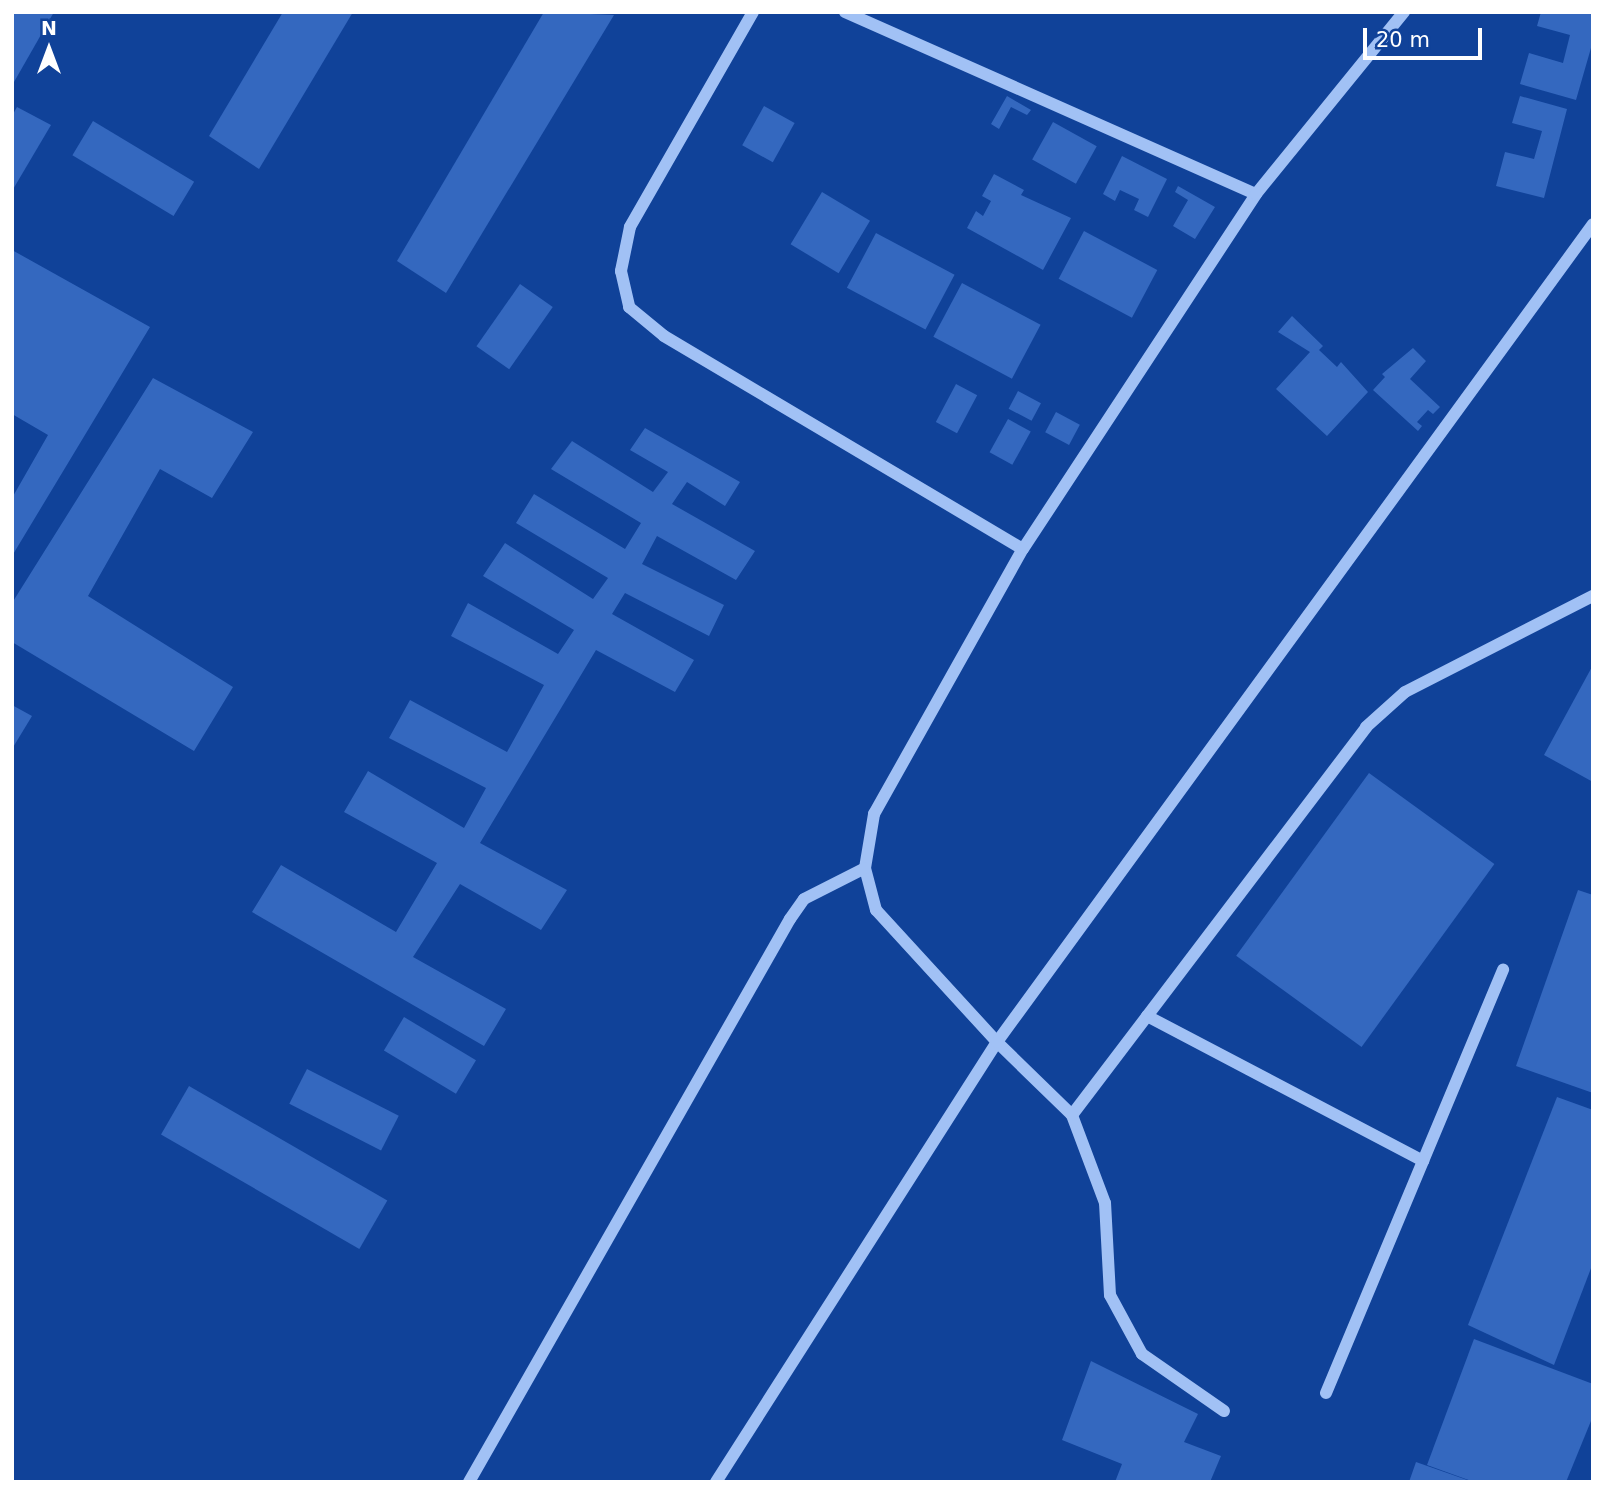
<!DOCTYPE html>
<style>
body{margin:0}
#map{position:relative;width:1605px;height:1494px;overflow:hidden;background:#104299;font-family:"DejaVu Sans",sans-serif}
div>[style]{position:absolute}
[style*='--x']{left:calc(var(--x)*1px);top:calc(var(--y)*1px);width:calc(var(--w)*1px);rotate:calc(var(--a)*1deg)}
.building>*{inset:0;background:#3468bf;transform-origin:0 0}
.minor>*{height:12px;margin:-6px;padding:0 6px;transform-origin:6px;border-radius:6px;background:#a1c1f5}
span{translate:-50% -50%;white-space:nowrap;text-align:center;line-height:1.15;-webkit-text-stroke:6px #104299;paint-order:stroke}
.frame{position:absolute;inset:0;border:14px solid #fff;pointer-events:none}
.north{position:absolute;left:14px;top:14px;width:70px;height:70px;-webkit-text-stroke:5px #104299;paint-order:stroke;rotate:0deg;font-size:19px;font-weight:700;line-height:28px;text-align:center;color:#fff}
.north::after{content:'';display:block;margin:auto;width:24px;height:32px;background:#fff;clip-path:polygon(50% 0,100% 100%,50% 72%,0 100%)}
.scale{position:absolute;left:1363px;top:28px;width:119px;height:32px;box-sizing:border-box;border:4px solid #fff;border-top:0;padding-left:9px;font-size:21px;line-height:24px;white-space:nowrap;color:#fff;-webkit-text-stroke:5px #104299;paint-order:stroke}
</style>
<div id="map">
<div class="building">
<div style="clip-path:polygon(12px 12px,54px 12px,14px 82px,12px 81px)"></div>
<div style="clip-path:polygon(283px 12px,353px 12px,259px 169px,209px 136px)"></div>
<div style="clip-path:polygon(544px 12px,614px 15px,446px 293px,397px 261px)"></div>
<div style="clip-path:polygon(1541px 12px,1593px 14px,1593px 41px,1576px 100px,1520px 84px,1529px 53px,1563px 63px,1570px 35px,1537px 26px)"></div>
<div style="clip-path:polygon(1007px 96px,1031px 110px,1027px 115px,1011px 107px,999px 129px,991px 124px)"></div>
<div style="clip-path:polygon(1520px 96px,1567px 109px,1544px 198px,1496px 186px,1505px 152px,1534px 159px,1542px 131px,1512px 123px)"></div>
<div style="left:764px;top:106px;width:35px;height:45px;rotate:29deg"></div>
<div style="clip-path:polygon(17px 107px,51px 125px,12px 191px,12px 116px)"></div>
<div style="left:93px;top:121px;width:118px;height:40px;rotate:31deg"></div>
<div style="left:1053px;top:122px;width:50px;height:43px;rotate:29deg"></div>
<div style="clip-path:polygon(1122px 156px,1167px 179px,1148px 217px,1134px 210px,1139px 199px,1120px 190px,1115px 201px,1103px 194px)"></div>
<div style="clip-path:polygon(994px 174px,1024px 190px,1021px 195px,1071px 218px,1043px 270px,967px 228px,976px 211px,983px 216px,991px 201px,982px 196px)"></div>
<div style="clip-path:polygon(1178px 186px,1215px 207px,1195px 239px,1173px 226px,1188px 200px,1175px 192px)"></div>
<div style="left:822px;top:192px;width:56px;height:61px;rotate:31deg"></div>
<div style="left:1084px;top:231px;width:83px;height:54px;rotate:28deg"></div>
<div style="left:876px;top:233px;width:89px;height:62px;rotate:28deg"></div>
<div style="clip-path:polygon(12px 250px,150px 327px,12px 556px,12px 498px,48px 435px,12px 414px)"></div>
<div style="left:962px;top:283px;width:89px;height:61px;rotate:28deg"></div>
<div style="left:520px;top:284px;width:40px;height:76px;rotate:35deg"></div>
<div style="clip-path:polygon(1292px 316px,1323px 346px,1319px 350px,1337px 367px,1341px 362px,1368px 392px,1327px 436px,1276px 389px,1310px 352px,1278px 332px)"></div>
<div style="clip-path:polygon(1413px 348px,1426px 361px,1410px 379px,1440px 407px,1433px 414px,1428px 410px,1417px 422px,1422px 426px,1418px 431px,1373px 390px,1385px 377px,1382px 374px)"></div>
<div style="clip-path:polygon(153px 378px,253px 432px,212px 498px,160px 469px,88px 596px,233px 687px,194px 751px,12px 642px,12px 603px)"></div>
<div style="left:956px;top:384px;width:24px;height:43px;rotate:28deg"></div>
<div style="left:1018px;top:391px;width:26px;height:20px;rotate:28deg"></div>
<div style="left:1056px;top:412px;width:27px;height:23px;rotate:28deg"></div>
<div style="left:1008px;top:419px;width:26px;height:38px;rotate:29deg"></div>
<div style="clip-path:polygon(645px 428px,740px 482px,725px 506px,687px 482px,672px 504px,755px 551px,736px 580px,657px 536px,642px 564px,724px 605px,709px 636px,625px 593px,612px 614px,694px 660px,675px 692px,596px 650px,480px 843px,567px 890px,541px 930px,460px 884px,413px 957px,506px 1009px,484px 1046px,252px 912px,281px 865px,396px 932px,437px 863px,344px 812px,368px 771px,464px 828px,486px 788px,389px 738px,410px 700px,507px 752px,544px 685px,451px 636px,468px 603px,558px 654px,574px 630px,483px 576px,505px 543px,593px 599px,608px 578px,516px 523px,534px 494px,625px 549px,641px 523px,551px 469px,572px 441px,653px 492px,668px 472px,630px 450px)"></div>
<div style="clip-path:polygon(1593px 665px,1593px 782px,1544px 755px)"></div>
<div style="clip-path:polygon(12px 705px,32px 716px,12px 749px)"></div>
<div style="left:1369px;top:773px;width:155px;height:226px;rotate:36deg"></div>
<div style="clip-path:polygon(1578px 890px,1593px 895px,1593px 1093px,1516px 1066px)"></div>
<div style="left:404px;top:1017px;width:84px;height:39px;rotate:31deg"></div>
<div style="left:307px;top:1069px;width:103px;height:39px;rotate:27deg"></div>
<div style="left:189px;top:1086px;width:229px;height:56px;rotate:30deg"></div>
<div style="clip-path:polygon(1557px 1097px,1593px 1110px,1593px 1263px,1554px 1365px,1468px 1325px)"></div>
<div style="clip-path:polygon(1474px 1339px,1593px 1384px,1593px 1416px,1566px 1482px,1474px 1482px,1427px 1465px)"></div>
<div style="clip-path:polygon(1091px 1361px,1198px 1414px,1184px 1442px,1221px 1456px,1210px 1482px,1115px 1482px,1122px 1464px,1062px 1440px)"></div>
<div style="clip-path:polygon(1416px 1462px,1470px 1481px,1470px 1482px,1409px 1482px)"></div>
</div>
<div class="minor">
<div style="--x:753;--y:12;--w:248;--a:119.8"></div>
<div style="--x:630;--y:227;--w:45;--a:101.6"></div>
<div style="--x:621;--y:271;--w:37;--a:77"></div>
<div style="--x:629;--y:307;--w:45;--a:39.6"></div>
<div style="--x:664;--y:336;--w:417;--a:30.7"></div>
<div style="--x:845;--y:12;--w:449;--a:23.9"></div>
<div style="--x:1147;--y:1016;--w:312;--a:27.7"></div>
<div style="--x:1072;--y:1115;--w:487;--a:-52.8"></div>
<div style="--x:1366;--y:727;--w:52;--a:-41.9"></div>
<div style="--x:1405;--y:692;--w:211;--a:-27.1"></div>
<div style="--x:1326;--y:1393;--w:459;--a:-67.3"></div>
<div style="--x:1224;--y:1411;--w:100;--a:-145.2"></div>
<div style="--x:1142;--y:1354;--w:67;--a:-118.5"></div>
<div style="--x:1110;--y:1295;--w:92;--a:-93.1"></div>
<div style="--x:1105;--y:1203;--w:94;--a:-110.6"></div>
<div style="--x:1072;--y:1115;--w:105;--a:-135.8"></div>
<div style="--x:997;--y:1042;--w:179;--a:-132.5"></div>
<div style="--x:876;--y:910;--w:43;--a:-104.7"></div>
<div style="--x:865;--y:868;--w:55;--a:-80.5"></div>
<div style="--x:874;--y:814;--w:304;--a:-60.7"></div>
<div style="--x:1023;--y:549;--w:425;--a:-56.7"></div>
<div style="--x:1256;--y:194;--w:235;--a:-50.9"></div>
<div style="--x:469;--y:1482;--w:648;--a:-60.31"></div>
<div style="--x:790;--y:919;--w:24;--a:-55"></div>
<div style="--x:804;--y:899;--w:68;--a:-26.9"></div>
<div style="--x:716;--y:1482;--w:522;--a:-57.44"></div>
<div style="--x:997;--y:1042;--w:1012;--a:-53.92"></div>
</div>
<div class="frame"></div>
<div class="north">N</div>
<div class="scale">20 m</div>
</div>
